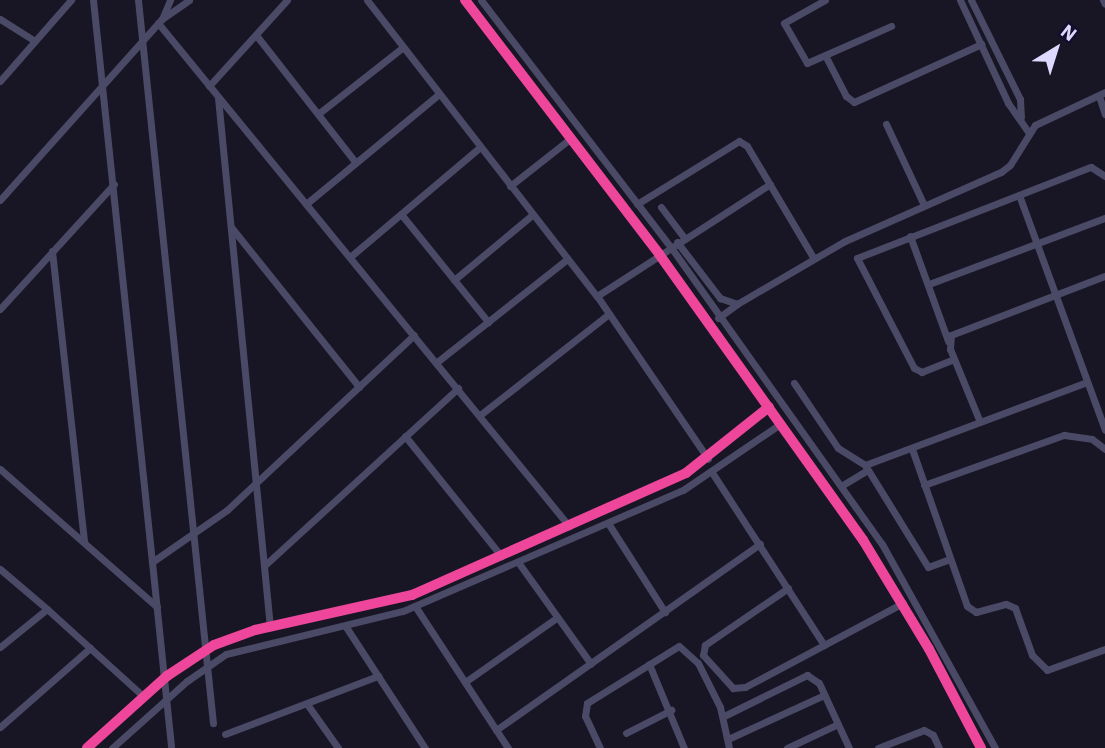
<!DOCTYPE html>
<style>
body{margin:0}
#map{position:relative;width:1105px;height:748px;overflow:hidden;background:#181525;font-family:"IBM Plex Sans",sans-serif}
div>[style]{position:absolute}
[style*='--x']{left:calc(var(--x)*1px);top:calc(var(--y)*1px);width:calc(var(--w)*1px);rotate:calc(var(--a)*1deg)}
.minor>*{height:7px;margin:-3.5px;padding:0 3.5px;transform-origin:3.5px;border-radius:3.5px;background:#4a4966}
.cycleway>*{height:10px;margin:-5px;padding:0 5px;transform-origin:5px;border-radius:5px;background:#ed469a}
span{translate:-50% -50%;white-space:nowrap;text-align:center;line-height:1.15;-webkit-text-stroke:6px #130e2c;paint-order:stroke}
.north{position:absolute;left:1021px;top:14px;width:70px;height:70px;-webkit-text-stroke:5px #130e2c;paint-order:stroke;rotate:38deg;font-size:19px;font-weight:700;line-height:28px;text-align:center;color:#ddd9ff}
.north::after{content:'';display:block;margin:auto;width:24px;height:32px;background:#ddd9ff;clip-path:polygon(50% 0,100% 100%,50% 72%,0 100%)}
</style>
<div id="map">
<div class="minor">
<div style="--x:93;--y:0;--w:565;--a:84.01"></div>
<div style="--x:138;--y:0;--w:727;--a:84.08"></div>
<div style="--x:367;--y:0;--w:375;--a:52.2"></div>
<div style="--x:597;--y:296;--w:197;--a:55.7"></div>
<div style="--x:465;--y:0;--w:320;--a:52.6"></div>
<div style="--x:659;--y:254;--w:351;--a:54.5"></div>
<div style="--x:863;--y:540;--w:127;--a:58.8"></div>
<div style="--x:929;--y:649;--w:112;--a:62.3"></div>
<div style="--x:481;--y:0;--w:310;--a:52.5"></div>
<div style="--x:670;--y:246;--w:366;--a:54.6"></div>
<div style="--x:882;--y:544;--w:233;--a:61"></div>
<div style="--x:825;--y:0;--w:47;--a:150.7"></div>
<div style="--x:784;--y:23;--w:46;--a:60.1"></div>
<div style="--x:807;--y:63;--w:92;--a:-23.8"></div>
<div style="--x:960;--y:0;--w:114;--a:65"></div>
<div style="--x:1008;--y:103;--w:35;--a:55"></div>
<div style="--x:971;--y:0;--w:110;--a:63.7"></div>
<div style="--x:1020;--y:99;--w:18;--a:87"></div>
<div style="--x:1103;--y:0;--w:4;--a:63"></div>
<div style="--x:0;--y:19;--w:41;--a:32.2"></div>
<div style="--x:162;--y:19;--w:21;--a:-67"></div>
<div style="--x:158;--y:23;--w:650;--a:50.75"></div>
<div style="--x:256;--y:35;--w:162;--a:52"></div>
<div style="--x:826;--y:57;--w:44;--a:62.9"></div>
<div style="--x:846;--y:96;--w:10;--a:37"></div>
<div style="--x:854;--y:102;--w:140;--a:-24.5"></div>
<div style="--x:0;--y:81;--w:108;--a:-48.8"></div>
<div style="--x:209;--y:86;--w:116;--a:-47.8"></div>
<div style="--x:1099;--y:96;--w:19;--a:72"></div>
<div style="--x:218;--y:98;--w:532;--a:84.39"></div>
<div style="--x:318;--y:114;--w:108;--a:-38.2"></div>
<div style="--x:886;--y:124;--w:87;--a:64.9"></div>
<div style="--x:510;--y:186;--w:78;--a:-38.2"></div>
<div style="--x:1019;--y:195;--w:250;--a:69.9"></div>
<div style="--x:0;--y:200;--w:243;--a:-48.2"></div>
<div style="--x:162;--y:19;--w:33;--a:-35"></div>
<div style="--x:306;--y:204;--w:173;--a:-39.6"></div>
<div style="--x:637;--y:204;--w:120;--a:-31.7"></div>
<div style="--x:739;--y:141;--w:9;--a:32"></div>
<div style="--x:747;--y:146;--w:131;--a:59.3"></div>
<div style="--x:661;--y:207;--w:39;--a:53"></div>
<div style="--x:401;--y:214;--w:139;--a:51.1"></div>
<div style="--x:231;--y:227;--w:205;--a:51.3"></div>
<div style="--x:910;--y:236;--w:112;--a:70.1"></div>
<div style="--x:677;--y:242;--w:71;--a:52.5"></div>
<div style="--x:720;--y:298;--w:18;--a:19"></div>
<div style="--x:737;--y:304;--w:125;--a:-30.3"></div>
<div style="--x:845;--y:241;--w:171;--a:-23.9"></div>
<div style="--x:1001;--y:172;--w:11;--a:-38"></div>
<div style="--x:1010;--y:165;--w:47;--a:-58"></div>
<div style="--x:1035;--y:125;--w:77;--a:-25.2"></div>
<div style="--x:52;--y:251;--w:293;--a:83.7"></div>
<div style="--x:350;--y:257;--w:170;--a:-40.2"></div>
<div style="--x:454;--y:280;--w:102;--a:-39.8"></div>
<div style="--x:929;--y:284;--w:188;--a:-20.6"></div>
<div style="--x:597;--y:296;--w:206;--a:-32.9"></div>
<div style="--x:0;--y:309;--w:169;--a:-47.6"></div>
<div style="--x:718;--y:318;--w:24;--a:-36"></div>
<div style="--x:954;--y:359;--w:35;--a:158"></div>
<div style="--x:922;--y:372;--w:9;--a:-153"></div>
<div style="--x:914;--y:368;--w:124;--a:-117.4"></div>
<div style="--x:857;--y:258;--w:251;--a:-21.3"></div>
<div style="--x:1091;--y:167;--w:17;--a:33"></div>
<div style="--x:437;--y:362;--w:164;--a:-38.3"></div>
<div style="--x:794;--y:383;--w:78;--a:55.9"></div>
<div style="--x:838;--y:448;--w:32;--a:32"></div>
<div style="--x:865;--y:465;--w:237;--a:-20.5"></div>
<div style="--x:480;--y:415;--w:164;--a:-38.1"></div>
<div style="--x:980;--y:422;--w:79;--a:-112.3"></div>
<div style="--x:950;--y:349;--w:14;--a:-86"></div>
<div style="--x:951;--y:335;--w:165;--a:-21"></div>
<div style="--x:405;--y:436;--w:154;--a:51.3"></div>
<div style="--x:912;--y:449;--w:166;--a:70.7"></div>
<div style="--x:967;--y:606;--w:11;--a:34"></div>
<div style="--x:976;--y:612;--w:31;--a:-15"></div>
<div style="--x:1006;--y:604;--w:10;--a:24"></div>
<div style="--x:1015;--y:608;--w:50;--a:70.1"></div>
<div style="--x:1032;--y:655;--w:21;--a:45"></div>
<div style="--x:1047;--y:670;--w:62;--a:-19.9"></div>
<div style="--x:865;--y:465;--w:120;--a:58.3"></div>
<div style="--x:928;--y:567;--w:23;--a:-20"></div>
<div style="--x:0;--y:469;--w:209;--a:41.3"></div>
<div style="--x:713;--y:474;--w:204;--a:57"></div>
<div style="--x:924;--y:485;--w:149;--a:-19.7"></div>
<div style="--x:1064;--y:435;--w:28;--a:8"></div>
<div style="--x:1092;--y:439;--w:16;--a:38"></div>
<div style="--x:841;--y:486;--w:31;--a:-31"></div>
<div style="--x:608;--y:523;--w:106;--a:57.4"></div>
<div style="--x:518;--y:562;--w:125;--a:54.4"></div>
<div style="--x:265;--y:565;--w:262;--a:-42.5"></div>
<div style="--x:0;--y:569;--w:62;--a:40.4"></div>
<div style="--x:788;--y:588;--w:101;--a:145.5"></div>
<div style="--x:705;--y:645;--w:10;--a:101"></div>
<div style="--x:703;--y:655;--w:45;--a:47.7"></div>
<div style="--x:733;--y:688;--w:12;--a:-5"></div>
<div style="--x:745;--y:687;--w:179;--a:-28"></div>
<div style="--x:415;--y:606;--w:170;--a:56.8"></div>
<div style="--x:346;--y:627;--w:145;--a:56.9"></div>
<div style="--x:0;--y:647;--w:60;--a:-39"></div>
<div style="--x:47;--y:609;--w:131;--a:42.2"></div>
<div style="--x:649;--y:664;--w:91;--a:67.4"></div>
<div style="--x:465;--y:682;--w:113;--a:-35"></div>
<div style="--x:307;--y:704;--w:54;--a:54.8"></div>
<div style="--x:724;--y:716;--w:93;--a:-26.3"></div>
<div style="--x:807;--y:675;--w:14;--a:34"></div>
<div style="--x:819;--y:683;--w:72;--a:65.2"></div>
<div style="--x:0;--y:727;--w:120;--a:-41.3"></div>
<div style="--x:496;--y:730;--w:323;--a:-35.2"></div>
<div style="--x:626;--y:733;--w:51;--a:-27.1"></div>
<div style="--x:225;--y:734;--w:164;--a:-20.8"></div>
<div style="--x:728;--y:739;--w:106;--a:-24.6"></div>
<div style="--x:171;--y:746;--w:185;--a:-95.9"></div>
<div style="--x:152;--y:562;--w:91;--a:-34.7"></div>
<div style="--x:227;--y:510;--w:256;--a:-43.1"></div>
<div style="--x:87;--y:748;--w:108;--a:-42"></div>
<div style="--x:167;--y:676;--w:56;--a:-33.4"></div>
<div style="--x:214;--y:645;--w:44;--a:-20.1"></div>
<div style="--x:255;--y:630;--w:161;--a:-12.6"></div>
<div style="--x:412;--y:595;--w:300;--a:-24"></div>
<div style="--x:686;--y:473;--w:106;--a:-38.5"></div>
<div style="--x:112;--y:748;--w:101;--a:-41.8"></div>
<div style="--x:187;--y:681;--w:47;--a:-34.7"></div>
<div style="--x:226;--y:654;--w:182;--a:-13.7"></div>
<div style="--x:403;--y:611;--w:305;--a:-23.4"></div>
<div style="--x:683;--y:490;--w:117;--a:-34.2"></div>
<div style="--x:600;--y:748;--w:35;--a:-115"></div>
<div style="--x:585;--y:716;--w:13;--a:-81"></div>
<div style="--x:587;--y:703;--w:108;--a:-31.8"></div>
<div style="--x:679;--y:646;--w:25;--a:42"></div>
<div style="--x:698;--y:663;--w:49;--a:63.4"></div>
<div style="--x:720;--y:707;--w:42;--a:77.6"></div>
<div style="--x:787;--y:748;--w:56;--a:-25.2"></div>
<div style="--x:878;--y:748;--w:49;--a:-21.4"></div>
<div style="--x:924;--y:730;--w:10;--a:29"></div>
<div style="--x:933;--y:735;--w:14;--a:65"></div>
</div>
<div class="cycleway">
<div style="--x:465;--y:0;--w:320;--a:52.6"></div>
<div style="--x:659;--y:254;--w:351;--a:54.5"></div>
<div style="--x:863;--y:540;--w:127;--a:58.8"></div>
<div style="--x:929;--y:649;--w:112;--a:62.3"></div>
<div style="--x:87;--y:748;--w:108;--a:-42"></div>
<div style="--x:167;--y:676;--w:56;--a:-33.4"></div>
<div style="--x:214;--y:645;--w:44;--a:-20.1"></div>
<div style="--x:255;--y:630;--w:161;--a:-12.6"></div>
<div style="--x:412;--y:595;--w:300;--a:-24"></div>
<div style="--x:686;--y:473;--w:106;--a:-38.5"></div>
</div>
<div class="north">N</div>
</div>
